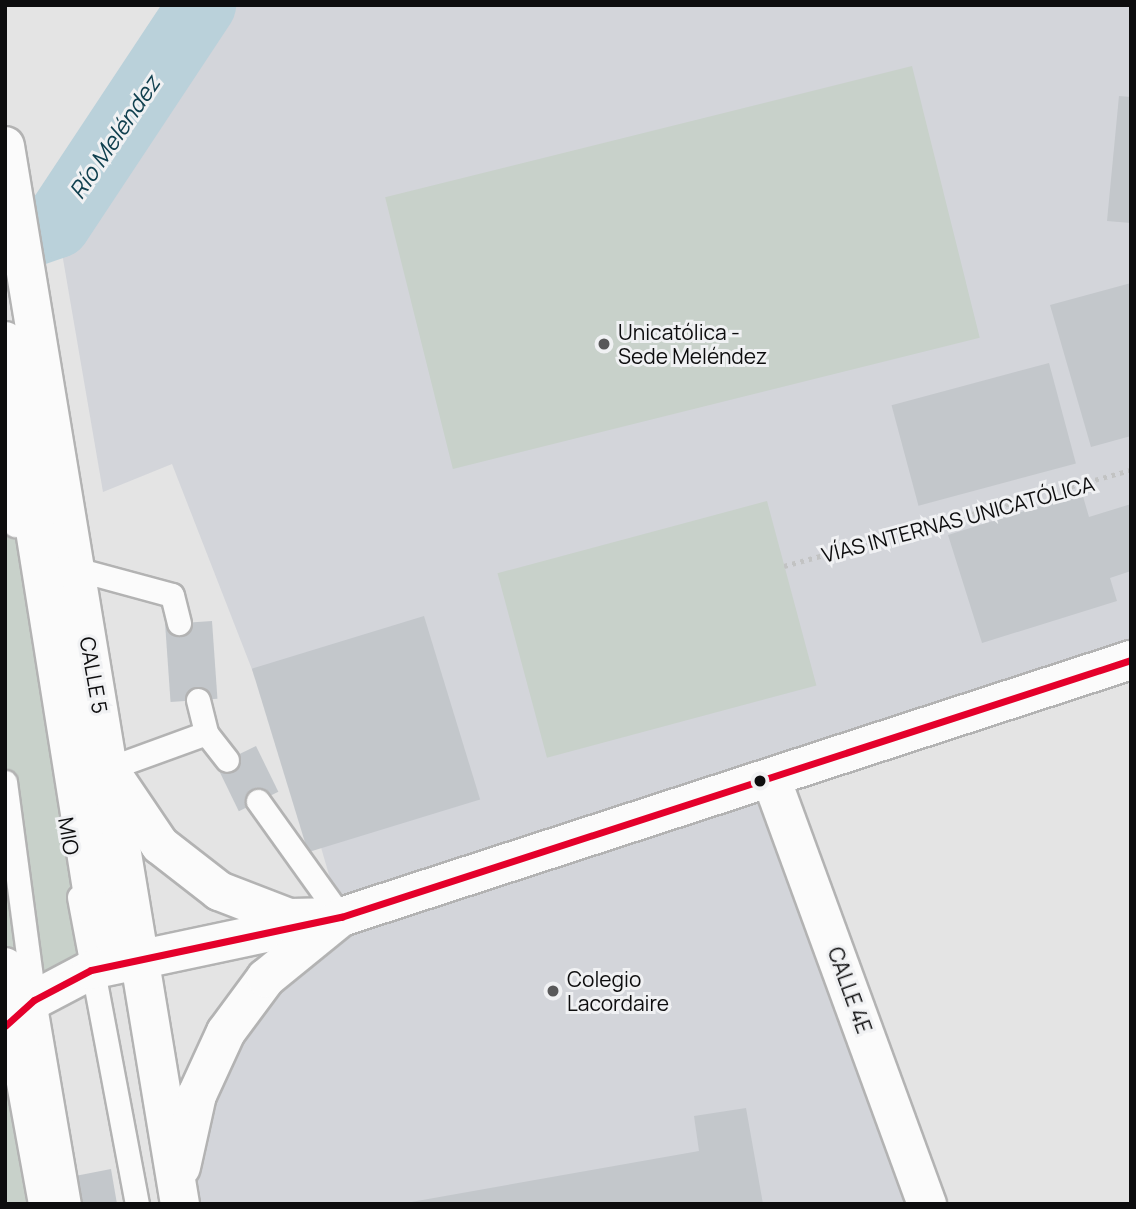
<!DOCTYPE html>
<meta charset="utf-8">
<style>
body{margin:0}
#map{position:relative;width:1136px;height:1209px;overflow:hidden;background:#e4e4e4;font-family:Manrope,sans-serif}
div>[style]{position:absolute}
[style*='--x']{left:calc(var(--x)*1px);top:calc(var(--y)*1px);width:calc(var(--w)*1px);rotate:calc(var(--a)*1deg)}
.built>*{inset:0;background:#d3d5da}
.green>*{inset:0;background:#c8d1ca;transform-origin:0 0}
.river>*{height:68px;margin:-34px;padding:0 34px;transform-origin:34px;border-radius:34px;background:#bad1da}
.building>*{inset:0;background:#c3c7cb;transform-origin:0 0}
.path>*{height:4.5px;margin-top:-2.25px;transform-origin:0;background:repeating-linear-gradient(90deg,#c2c3c3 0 3.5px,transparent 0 8.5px)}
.roads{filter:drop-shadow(2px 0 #b3b3b3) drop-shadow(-2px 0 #b3b3b3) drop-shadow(0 2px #b3b3b3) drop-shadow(0 -2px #b3b3b3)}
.lane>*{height:23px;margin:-11.5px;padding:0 11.5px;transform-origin:11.5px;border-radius:11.5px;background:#fbfbfb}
.street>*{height:38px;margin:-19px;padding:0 19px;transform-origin:19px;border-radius:19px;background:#fbfbfb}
.secondary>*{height:38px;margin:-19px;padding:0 19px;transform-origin:19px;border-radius:19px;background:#fbfbfb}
.primary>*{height:38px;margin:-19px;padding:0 19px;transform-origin:19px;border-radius:19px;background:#fbfbfb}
.bus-1>*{height:7px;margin:-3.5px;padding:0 3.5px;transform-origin:3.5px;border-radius:3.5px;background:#e4002b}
.dots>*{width:19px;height:19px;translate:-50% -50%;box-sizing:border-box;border:4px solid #f0f1f3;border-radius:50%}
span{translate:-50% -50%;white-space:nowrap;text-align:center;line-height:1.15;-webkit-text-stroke:6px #f0f1f3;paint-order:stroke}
.poi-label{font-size:21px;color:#0d0d0e}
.left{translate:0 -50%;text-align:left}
.street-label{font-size:21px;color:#0d0d0e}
.water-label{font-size:23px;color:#10404f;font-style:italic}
.frame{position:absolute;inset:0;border:7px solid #0d0d0e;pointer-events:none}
</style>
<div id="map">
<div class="built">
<div style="clip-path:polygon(202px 5px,1131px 5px,1131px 660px,772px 778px,927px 1204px,180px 1204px,211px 1061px,341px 916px,320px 844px,172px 464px,103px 492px,57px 224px)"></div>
</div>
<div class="green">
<div style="left:912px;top:66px;width:280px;height:543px;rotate:76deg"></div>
<div style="clip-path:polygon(5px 468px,91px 970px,34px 1001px,69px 1204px,5px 1204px)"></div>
<div style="left:767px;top:501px;width:191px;height:279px;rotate:75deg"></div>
</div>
<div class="river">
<div style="--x:5;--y:242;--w:55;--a:-19.1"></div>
<div style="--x:57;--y:224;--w:263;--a:-56.5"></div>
</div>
<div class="building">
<div style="clip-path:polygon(1119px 96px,1131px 97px,1131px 223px,1107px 221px)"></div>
<div style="clip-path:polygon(1131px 283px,1131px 436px,1091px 447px,1050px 305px)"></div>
<div style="left:1049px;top:363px;width:104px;height:163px;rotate:75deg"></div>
<div style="clip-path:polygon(1082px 493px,1089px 517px,1131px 504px,1131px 571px,1110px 578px,1117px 601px,982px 643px,948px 535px)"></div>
<div style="left:424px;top:616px;width:192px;height:180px;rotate:73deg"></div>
<div style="left:212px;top:621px;width:78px;height:47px;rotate:86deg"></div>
<div style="left:256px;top:746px;width:51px;height:44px;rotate:64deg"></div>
<div style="clip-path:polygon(746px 1108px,763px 1204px,400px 1204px,699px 1151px,694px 1116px)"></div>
<div style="clip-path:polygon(111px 1169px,117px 1204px,75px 1204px,70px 1177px)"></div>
</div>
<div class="path">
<div style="--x:784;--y:566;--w:360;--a:-15.5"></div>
</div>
<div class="roads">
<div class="lane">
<div style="--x:5;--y:468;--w:58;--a:80"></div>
<div style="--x:76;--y:569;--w:99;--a:15.2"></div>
<div style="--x:172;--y:595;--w:29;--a:76"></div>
<div style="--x:198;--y:700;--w:34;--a:76"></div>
<div style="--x:206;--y:733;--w:34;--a:52"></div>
<div style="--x:110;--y:768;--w:102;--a:-20"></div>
<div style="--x:5;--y:782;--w:220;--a:82.4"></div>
<div style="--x:34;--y:1000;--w:207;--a:80.3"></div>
<div style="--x:258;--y:801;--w:143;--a:54.4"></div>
<div style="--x:79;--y:897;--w:312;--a:79.3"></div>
</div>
<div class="street">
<div style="--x:771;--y:778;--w:454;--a:69.9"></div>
</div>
<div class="secondary">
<div style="--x:13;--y:1018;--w:28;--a:-41"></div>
<div style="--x:34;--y:1000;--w:64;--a:-27.8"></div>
<div style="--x:91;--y:970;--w:256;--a:-12"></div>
<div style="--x:341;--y:917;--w:831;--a:-18.02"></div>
</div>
<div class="primary">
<div style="--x:5;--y:146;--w:1072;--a:80.61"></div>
<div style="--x:5;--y:341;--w:574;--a:80.98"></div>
<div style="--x:95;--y:908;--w:32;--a:58"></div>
<div style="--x:112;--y:935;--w:33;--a:43"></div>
<div style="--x:118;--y:783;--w:75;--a:55.9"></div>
<div style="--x:160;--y:845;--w:75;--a:37.9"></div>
<div style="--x:219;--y:891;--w:75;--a:21.1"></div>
<div style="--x:289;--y:918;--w:52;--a:-1.1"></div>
<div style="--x:5;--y:967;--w:241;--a:79.7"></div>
<div style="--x:181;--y:1167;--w:74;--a:-77.5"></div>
<div style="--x:197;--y:1095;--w:69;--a:-65.3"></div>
<div style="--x:226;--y:1032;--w:67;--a:-53.5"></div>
<div style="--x:266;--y:978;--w:97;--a:-39.1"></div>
</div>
</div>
<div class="bus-1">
<div style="--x:5;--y:1026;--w:39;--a:-42"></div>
<div style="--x:34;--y:1000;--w:64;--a:-27.8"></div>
<div style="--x:91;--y:970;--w:256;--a:-12"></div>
<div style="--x:341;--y:917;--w:831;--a:-18.02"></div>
</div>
<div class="dots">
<div style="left:604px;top:344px;background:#585859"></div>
<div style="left:760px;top:781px;background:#0d0d0e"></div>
<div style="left:553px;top:991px;background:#585859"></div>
</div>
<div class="poi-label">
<span class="left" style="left:618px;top:344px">Unicatólica -<br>Sede Meléndez</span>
<span class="left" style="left:567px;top:991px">Colegio<br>Lacordaire</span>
</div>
<div class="street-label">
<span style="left:958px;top:519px;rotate:-15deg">VÍAS INTERNAS UNICATÓLICA</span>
<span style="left:94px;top:675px;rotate:80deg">CALLE 5</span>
<span style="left:69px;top:836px;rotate:80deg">MIO</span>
<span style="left:850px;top:990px;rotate:70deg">CALLE 4E</span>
</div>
<div class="water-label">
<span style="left:114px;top:137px;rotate:-56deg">Río Meléndez</span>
</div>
<div class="frame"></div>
</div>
